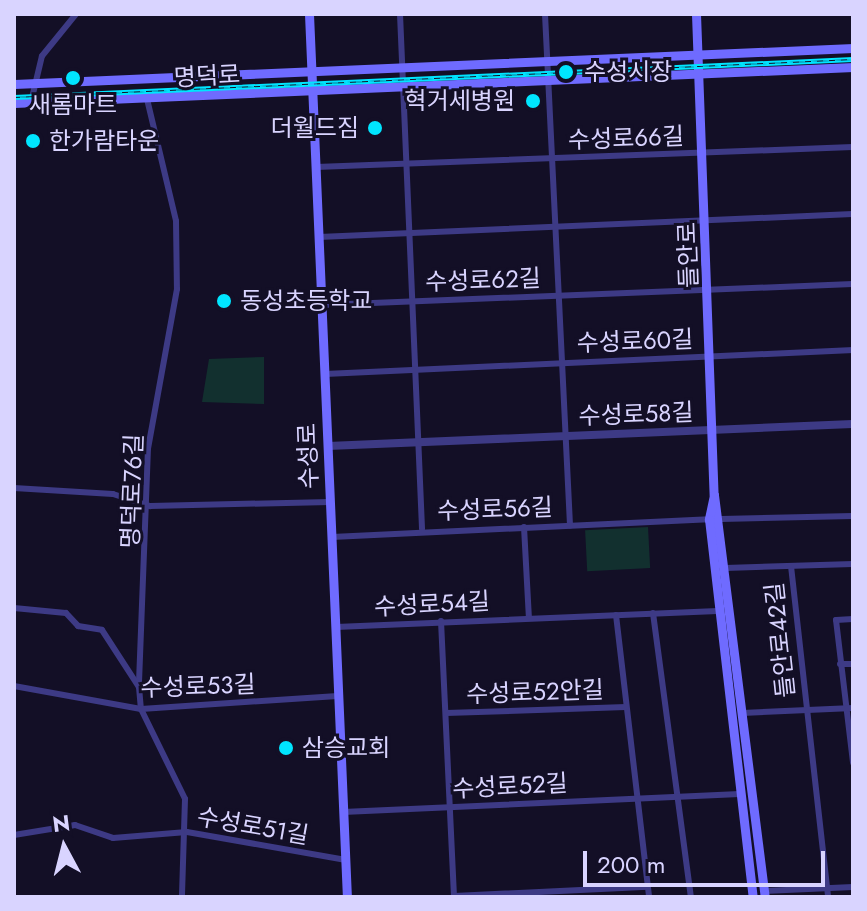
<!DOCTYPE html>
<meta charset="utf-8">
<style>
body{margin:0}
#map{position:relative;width:867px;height:911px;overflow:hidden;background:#130f26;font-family:Jost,"Noto Sans KR",sans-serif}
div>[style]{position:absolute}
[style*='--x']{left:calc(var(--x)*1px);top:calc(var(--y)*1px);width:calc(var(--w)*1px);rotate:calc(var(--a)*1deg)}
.green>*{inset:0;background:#12302f;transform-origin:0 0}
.minor>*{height:6px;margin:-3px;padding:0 3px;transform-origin:3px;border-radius:3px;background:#3d3a85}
.tertiary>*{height:8px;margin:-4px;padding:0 4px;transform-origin:4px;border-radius:4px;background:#3d3a85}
.secondary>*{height:9px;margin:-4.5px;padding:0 4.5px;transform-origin:4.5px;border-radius:4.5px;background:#6f6bff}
.rail>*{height:5px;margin-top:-2.5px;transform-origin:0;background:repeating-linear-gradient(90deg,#130f26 0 6px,#00e5ff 0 12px);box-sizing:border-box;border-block:2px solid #00e5ff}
.dots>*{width:22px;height:22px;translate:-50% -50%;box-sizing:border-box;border:4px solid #130f26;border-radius:50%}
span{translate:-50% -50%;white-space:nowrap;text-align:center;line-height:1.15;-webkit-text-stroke:6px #130f26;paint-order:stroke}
.poi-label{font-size:24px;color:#d9d4ff}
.left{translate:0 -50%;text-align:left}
.right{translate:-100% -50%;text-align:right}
.street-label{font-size:24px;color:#d9d4ff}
.frame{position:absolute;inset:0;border:16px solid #d9d4ff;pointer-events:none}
.north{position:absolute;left:24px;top:807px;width:80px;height:80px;-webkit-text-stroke:6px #130f26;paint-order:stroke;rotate:353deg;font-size:22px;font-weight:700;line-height:32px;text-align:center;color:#d9d4ff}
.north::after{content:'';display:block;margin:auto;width:28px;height:36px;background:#d9d4ff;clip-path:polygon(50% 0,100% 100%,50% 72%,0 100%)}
.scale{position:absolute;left:583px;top:851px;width:242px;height:36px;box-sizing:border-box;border:4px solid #d9d4ff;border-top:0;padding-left:10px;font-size:24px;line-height:28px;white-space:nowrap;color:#d9d4ff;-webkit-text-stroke:6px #130f26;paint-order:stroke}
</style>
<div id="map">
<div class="green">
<div style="clip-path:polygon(264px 357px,264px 404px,202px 402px,209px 359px)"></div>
<div style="left:648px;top:527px;width:41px;height:63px;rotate:87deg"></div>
</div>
<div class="minor">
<div style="--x:400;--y:14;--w:515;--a:87.55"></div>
<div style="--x:545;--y:14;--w:512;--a:87.2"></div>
<div style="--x:147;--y:99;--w:125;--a:76.6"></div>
<div style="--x:176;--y:221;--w:68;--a:89.2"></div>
<div style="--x:177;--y:289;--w:162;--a:100.3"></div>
<div style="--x:148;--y:448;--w:239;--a:92.2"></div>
<div style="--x:139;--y:687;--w:22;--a:85"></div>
<div style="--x:141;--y:709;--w:100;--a:63.9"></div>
<div style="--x:185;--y:799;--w:98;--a:91.8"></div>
<div style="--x:31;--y:102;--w:47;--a:-76.6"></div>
<div style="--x:42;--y:56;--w:54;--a:-51"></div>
<div style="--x:316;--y:167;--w:537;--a:-2.13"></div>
<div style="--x:319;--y:237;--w:534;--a:-2.47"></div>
<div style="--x:322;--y:305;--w:531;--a:-2.26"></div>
<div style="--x:325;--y:374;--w:529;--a:-2.6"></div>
<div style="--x:14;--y:488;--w:99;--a:3.5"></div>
<div style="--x:113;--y:494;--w:39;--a:18"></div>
<div style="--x:150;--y:506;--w:180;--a:-1.3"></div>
<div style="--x:721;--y:519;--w:132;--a:-1.3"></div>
<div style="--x:524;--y:527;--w:91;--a:86.9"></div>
<div style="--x:332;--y:537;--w:377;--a:-2.7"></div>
<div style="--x:791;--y:566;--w:333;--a:83.6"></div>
<div style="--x:725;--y:568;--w:128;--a:-1.8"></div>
<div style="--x:14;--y:608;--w:52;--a:5.5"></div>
<div style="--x:66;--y:613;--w:18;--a:47"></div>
<div style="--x:78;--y:626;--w:24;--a:9"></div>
<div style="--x:102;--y:630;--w:68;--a:57"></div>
<div style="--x:653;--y:613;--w:287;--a:82.4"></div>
<div style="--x:616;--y:615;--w:284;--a:83.3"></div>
<div style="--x:853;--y:619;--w:17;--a:177"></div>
<div style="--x:836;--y:620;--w:144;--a:83.2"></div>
<div style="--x:441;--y:621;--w:276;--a:87.3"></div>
<div style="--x:336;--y:627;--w:382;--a:-2.4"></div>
<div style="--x:840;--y:664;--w:13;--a:0"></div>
<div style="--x:14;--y:686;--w:129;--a:10.3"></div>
<div style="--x:141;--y:709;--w:197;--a:-3.8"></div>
<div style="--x:446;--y:713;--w:180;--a:-1.9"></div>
<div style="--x:742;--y:713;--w:111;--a:-2.6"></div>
<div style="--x:343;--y:812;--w:397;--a:-2.6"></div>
<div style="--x:14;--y:835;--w:62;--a:-9.3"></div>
<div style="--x:75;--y:825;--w:40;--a:18.9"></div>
<div style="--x:113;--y:838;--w:74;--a:-4.6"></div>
<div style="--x:187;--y:832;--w:160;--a:10"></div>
<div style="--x:764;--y:891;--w:89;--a:-2.6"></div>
<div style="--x:454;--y:896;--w:194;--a:-2.7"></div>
</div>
<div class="tertiary">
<div style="--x:328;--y:446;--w:525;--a:-2.4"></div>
</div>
<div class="secondary">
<div style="--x:309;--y:14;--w:884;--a:87.54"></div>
<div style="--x:696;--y:14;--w:481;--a:87.9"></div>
<div style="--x:714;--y:495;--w:405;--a:82.8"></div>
<div style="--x:14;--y:84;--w:840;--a:-2.46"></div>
<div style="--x:14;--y:103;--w:840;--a:-2.46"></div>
<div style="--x:714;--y:495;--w:25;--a:102"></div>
<div style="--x:709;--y:519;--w:381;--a:83.4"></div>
</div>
<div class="rail">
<div style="--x:14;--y:97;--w:840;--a:-2.59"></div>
</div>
<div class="dots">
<div style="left:566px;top:72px;background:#00e5ff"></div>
<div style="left:73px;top:78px;background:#00e5ff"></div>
<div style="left:533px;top:101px;background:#00e5ff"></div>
<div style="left:375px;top:128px;background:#00e5ff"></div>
<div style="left:33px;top:141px;background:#00e5ff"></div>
<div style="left:224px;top:301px;background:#00e5ff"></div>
<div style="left:286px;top:748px;background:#00e5ff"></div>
</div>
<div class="poi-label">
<span class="left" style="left:584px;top:72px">수성시장</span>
<span class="right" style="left:515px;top:101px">혁거세병원</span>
<span style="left:73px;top:105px">새롬마트</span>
<span class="right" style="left:359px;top:128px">더월드짐</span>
<span class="left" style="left:49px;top:141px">한가람타운</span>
<span class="left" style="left:240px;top:301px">동성초등학교</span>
<span class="left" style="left:302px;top:748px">삼승교회</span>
</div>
<div class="street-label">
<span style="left:207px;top:76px;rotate:-3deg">명덕로</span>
<span style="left:626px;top:138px;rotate:-2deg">수성로66길</span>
<span style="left:688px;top:255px;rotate:-92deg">들안로</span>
<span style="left:483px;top:280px;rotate:-2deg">수성로62길</span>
<span style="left:635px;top:341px;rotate:-2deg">수성로60길</span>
<span style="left:636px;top:414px;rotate:-2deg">수성로58길</span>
<span style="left:308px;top:456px;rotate:-92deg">수성로</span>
<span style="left:132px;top:491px;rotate:-88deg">명덕로76길</span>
<span style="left:495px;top:509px;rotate:-2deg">수성로56길</span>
<span style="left:432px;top:604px;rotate:-3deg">수성로54길</span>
<span style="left:780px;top:640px;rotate:-96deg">들안로42길</span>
<span style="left:198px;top:686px;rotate:-2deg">수성로53길</span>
<span style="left:535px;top:692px;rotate:-2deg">수성로52안길</span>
<span style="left:510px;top:786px;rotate:-3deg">수성로52길</span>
<span style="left:253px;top:826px;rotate:10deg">수성로51길</span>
</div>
<div class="frame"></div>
<div class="north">N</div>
<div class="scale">200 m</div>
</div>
